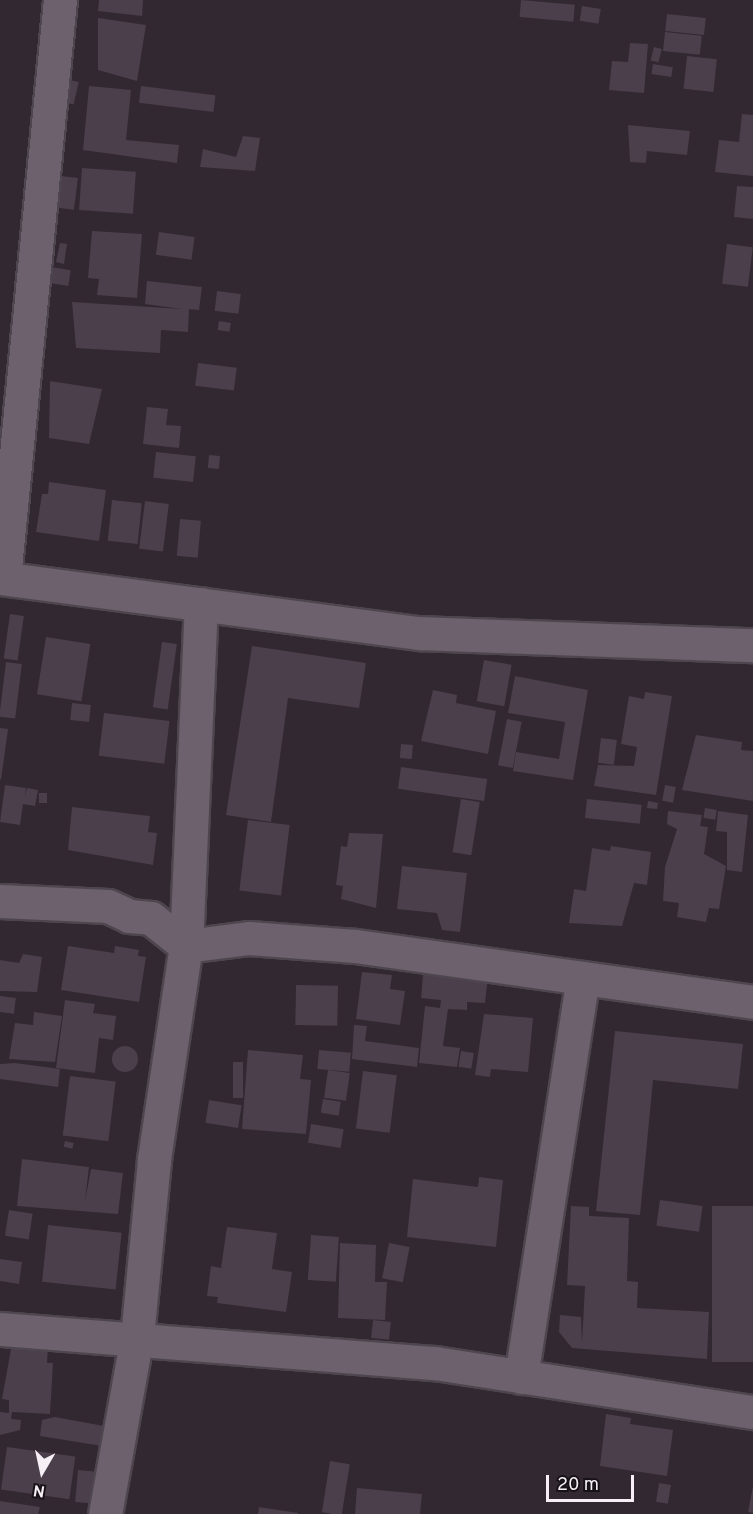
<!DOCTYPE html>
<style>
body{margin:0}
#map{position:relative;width:753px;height:1514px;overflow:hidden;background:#322831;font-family:Overpass,sans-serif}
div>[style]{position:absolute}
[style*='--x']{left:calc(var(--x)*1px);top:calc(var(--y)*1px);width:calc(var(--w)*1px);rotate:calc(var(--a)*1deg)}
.building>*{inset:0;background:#4a3f4a;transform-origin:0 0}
.round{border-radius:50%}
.roads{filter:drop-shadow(2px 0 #4e464e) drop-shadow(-2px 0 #4e464e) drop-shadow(0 2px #4e464e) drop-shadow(0 -2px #4e464e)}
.street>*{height:33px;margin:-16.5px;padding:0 16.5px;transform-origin:16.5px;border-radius:16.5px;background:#6c616c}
span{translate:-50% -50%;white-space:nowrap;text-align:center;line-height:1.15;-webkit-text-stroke:5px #171217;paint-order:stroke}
.north{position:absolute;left:12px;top:1442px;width:60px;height:60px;-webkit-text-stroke:4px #171217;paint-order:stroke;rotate:189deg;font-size:16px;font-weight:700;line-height:24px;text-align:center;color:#f6eff6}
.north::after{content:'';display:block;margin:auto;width:21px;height:27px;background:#f6eff6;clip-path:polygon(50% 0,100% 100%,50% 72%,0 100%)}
.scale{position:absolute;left:546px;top:1475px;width:88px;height:27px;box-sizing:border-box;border:3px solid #f6eff6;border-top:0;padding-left:8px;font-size:18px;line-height:21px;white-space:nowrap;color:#f6eff6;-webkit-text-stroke:4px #171217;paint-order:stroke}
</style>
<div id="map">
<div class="building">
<div style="clip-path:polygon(99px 0,143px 0,142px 16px,98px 11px)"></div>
<div style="left:521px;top:0;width:54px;height:17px;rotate:5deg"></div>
<div style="left:582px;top:6px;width:19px;height:15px;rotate:9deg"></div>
<div style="left:667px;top:14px;width:39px;height:17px;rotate:6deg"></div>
<div style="clip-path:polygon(98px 18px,146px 25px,137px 81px,98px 70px)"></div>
<div style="left:665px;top:32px;width:37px;height:19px;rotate:6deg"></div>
<div style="clip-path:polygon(630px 43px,648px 44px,644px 93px,609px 90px,612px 61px,628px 62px)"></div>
<div style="left:654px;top:47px;width:8px;height:14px;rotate:14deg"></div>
<div style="left:687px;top:56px;width:30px;height:33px;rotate:6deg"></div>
<div style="left:653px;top:64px;width:20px;height:10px;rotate:9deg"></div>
<div style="left:70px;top:80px;width:9px;height:23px;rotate:13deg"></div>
<div style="clip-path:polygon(89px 86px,131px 90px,126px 140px,179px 145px,177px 163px,83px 150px)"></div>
<div style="left:141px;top:86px;width:75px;height:17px;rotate:7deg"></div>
<div style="clip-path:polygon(742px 114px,753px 115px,753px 176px,715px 172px,719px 140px,739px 142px)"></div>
<div style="clip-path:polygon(628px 125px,690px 131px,687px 155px,647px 151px,646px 163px,630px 162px)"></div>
<div style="clip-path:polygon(243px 136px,260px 138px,255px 171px,200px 167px,203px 149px,236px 157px)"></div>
<div style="left:82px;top:168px;width:54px;height:42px;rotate:4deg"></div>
<div style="left:61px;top:176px;width:17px;height:32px;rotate:7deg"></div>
<div style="clip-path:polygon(737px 186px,753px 187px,753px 219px,734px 217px)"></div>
<div style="clip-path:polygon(92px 231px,142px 234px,137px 298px,97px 295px,99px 279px,88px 278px)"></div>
<div style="left:159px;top:232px;width:36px;height:23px;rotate:8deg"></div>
<div style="clip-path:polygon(60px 243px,67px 244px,64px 264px,56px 262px)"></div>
<div style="left:727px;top:244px;width:26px;height:40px;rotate:7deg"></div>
<div style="left:51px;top:267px;width:20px;height:16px;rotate:9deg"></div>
<div style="clip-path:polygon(147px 281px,202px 287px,199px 310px,189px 309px,188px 332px,161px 330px,160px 353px,76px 348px,72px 302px,182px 309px,145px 304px)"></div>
<div style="left:217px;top:291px;width:24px;height:20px;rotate:7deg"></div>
<div style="left:219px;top:321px;width:12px;height:9px;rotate:9deg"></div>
<div style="left:198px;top:363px;width:39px;height:23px;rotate:7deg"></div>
<div style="clip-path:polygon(50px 381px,102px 389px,89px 444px,49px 438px)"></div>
<div style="clip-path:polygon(147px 407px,168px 409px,166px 425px,181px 426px,179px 448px,143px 444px)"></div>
<div style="left:156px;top:452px;width:40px;height:26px;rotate:6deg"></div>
<div style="left:209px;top:455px;width:11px;height:13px;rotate:5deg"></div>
<div style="clip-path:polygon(49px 482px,106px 490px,99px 541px,36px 532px,42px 494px,48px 494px)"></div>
<div style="left:112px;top:500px;width:30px;height:41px;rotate:6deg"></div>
<div style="left:145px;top:501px;width:24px;height:48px;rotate:7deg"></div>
<div style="left:180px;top:519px;width:21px;height:37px;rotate:5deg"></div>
<div style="left:10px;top:614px;width:14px;height:45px;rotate:8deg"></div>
<div style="left:46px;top:637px;width:45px;height:58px;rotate:9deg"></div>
<div style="left:162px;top:642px;width:15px;height:66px;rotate:8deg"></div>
<div style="clip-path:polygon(252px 646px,366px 663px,359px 708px,288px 698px,271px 822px,226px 815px)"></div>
<div style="left:484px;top:660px;width:28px;height:42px;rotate:10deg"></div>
<div style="left:6px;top:662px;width:16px;height:55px;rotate:7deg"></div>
<div style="clip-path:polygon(515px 676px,588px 690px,573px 780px,513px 771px,516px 752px,559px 759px,565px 722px,508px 713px)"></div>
<div style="clip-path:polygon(433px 690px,457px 695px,456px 703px,496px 711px,488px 754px,421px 741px)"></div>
<div style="clip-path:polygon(645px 692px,672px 696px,656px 795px,594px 786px,598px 765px,634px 766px,637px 747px,621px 744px,629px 696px,644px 699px)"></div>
<div style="left:72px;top:703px;width:19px;height:17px;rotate:6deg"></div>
<div style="left:104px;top:713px;width:66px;height:43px;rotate:7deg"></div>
<div style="left:507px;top:719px;width:15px;height:47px;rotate:11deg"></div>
<div style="clip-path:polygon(0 728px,8px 729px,1px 780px,0 779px)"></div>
<div style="clip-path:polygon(696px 735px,742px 742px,741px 750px,753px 751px,753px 801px,682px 790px)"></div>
<div style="left:601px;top:738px;width:16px;height:25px;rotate:7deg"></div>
<div style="left:401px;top:744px;width:12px;height:14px;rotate:5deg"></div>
<div style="left:401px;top:767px;width:87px;height:22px;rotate:8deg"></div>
<div style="clip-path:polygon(5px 785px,26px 788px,25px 797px,27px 788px,38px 790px,35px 806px,23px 804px,20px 825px,0 822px)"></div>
<div style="left:665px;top:785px;width:11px;height:16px;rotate:10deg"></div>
<div style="left:39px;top:793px;width:8px;height:10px"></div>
<div style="left:461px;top:799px;width:19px;height:54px;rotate:9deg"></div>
<div style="left:587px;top:799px;width:55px;height:19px;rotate:6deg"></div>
<div style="clip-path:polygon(648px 801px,658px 803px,657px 809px,647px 808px)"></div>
<div style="clip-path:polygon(72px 807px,150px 816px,148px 832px,157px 833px,153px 865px,68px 850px)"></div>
<div style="left:705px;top:808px;width:12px;height:10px;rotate:9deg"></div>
<div style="clip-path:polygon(668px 811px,702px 815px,700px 826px,708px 827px,704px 854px,726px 866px,719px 909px,709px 908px,706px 922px,677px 917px,679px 903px,663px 901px,665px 867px,677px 829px,667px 824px)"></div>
<div style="clip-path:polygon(718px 811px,748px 815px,742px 872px,727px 870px,727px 832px,716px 831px)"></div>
<div style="left:248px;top:820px;width:42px;height:71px;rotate:7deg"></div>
<div style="clip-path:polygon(349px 833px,383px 834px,376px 908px,341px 899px,343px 886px,336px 885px,341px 846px,347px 847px)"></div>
<div style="clip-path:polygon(611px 846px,651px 852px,647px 885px,634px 883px,622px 926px,569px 923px,574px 889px,586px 891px,592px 848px,610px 851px)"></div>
<div style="clip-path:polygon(402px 866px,467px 873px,460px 932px,442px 930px,437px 913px,397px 909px)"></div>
<div style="clip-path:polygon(68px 946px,114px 953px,115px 946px,139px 950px,138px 956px,146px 957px,139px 1002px,61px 990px)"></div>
<div style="clip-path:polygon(23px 954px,42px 957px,37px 992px,0 991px,0 960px,19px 963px)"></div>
<div style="clip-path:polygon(362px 972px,392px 975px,390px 989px,405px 991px,400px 1025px,356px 1019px)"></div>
<div style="clip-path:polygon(423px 974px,488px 976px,485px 1003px,467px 1002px,467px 1010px,448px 1009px,443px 1046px,460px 1048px,457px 1067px,419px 1063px,425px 1006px,440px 1008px,441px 1000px,421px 998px)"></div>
<div style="left:296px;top:985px;width:42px;height:40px;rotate:1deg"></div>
<div style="left:0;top:996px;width:16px;height:16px;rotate:7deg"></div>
<div style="clip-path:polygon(65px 1000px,95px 1004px,93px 1013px,116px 1016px,113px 1040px,99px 1038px,95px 1073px,56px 1068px)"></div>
<div style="clip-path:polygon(34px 1012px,62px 1016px,55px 1062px,9px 1059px,15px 1023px,33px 1025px)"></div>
<div style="clip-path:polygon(484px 1014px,533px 1018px,528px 1072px,491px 1069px,490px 1077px,475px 1075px)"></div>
<div style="clip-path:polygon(354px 1025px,367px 1026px,365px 1041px,419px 1048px,417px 1067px,352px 1059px)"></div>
<div style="clip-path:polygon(615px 1031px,743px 1044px,738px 1089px,653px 1080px,640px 1215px,596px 1211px)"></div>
<div class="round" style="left:112px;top:1046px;width:26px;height:26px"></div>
<div style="clip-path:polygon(248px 1050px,303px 1055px,300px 1079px,311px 1080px,306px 1134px,242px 1129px)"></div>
<div style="left:319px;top:1050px;width:32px;height:19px;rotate:5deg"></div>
<div style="left:461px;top:1051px;width:13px;height:16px;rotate:9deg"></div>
<div style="left:233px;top:1062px;width:10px;height:36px"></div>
<div style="clip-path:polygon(15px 1063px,60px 1069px,58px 1087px,0 1079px,0 1064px)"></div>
<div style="left:328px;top:1070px;width:22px;height:28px;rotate:8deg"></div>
<div style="left:363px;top:1071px;width:34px;height:58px;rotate:7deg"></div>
<div style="left:70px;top:1076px;width:46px;height:60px;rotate:7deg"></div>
<div style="left:323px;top:1099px;width:18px;height:14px;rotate:9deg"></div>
<div style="left:209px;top:1100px;width:33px;height:23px;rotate:9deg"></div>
<div style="left:311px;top:1124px;width:33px;height:19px;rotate:9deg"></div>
<div style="left:65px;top:1141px;width:9px;height:6px;rotate:13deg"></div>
<div style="clip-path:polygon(22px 1159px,89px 1167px,85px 1201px,91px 1169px,123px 1173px,118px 1214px,17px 1206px)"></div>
<div style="clip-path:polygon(479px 1177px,503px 1180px,496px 1247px,407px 1237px,413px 1179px,478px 1187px)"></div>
<div style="left:660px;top:1200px;width:43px;height:26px;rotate:8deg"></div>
<div style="clip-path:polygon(571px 1206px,589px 1207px,589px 1216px,629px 1218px,627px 1281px,638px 1282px,637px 1308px,709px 1312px,707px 1359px,572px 1348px,559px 1332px,560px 1315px,581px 1317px,582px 1343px,585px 1286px,567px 1285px)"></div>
<div style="left:712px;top:1206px;width:41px;height:156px"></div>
<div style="left:9px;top:1210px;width:24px;height:26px;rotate:9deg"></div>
<div style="left:48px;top:1225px;width:74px;height:57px;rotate:6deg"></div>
<div style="clip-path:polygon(227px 1227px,277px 1233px,272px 1269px,292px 1272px,286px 1312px,217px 1303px,218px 1297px,207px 1296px,211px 1266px,221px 1268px)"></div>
<div style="left:311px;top:1235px;width:28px;height:45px;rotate:4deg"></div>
<div style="clip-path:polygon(340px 1243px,376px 1245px,375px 1282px,387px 1282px,385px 1320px,338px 1318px)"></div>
<div style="left:389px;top:1243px;width:21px;height:36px;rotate:11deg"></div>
<div style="clip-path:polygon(0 1259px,22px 1262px,19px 1284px,0 1281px)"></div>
<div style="left:373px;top:1320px;width:18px;height:18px;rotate:6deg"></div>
<div style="clip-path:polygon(34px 1347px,48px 1348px,47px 1363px,53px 1363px,50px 1414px,12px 1412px,11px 1419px,21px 1420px,20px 1430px,0 1435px,0 1412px,9px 1413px,9px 1400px,2px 1399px,11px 1349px)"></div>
<div style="clip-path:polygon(606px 1414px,631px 1418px,630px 1424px,673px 1430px,667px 1476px,600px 1466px)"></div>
<div style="clip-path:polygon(55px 1417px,104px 1426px,102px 1446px,40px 1436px,42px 1420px)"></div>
<div style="left:7px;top:1447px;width:69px;height:43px;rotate:8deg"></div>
<div style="left:330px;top:1461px;width:20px;height:52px;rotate:9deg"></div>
<div style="left:78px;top:1470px;width:22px;height:32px;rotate:5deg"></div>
<div style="left:659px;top:1483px;width:12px;height:19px;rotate:9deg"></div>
<div style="clip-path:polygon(753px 1486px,753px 1513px,748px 1512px)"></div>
<div style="clip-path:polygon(357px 1488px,422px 1494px,420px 1514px,355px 1514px)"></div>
<div style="clip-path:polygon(0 1501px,40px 1507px,38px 1514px,0 1514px)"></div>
<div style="clip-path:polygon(259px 1507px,298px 1513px,298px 1514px,258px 1514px)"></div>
</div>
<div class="roads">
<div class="street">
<div style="--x:0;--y:578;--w:424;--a:7.5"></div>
<div style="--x:420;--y:633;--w:333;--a:2.1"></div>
<div style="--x:4;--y:578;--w:581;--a:-84.47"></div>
<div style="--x:0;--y:901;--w:108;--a:2.7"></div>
<div style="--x:108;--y:906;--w:23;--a:25"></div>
<div style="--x:129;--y:916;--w:22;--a:5"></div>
<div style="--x:151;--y:918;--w:45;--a:38.7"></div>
<div style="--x:186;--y:946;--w:64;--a:-7.2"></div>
<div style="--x:249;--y:938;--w:106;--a:4.3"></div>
<div style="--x:355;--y:946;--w:402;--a:8"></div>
<div style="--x:0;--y:1329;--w:436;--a:4.5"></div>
<div style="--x:435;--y:1363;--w:322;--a:8.8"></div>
<div style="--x:521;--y:1377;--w:400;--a:-81.2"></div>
<div style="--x:105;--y:1514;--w:180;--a:-79.8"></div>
<div style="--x:137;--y:1337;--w:179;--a:-84.5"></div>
<div style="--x:154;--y:1159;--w:215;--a:-81.5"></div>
<div style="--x:186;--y:946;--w:342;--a:-87.5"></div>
</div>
</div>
<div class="north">N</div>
<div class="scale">20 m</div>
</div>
